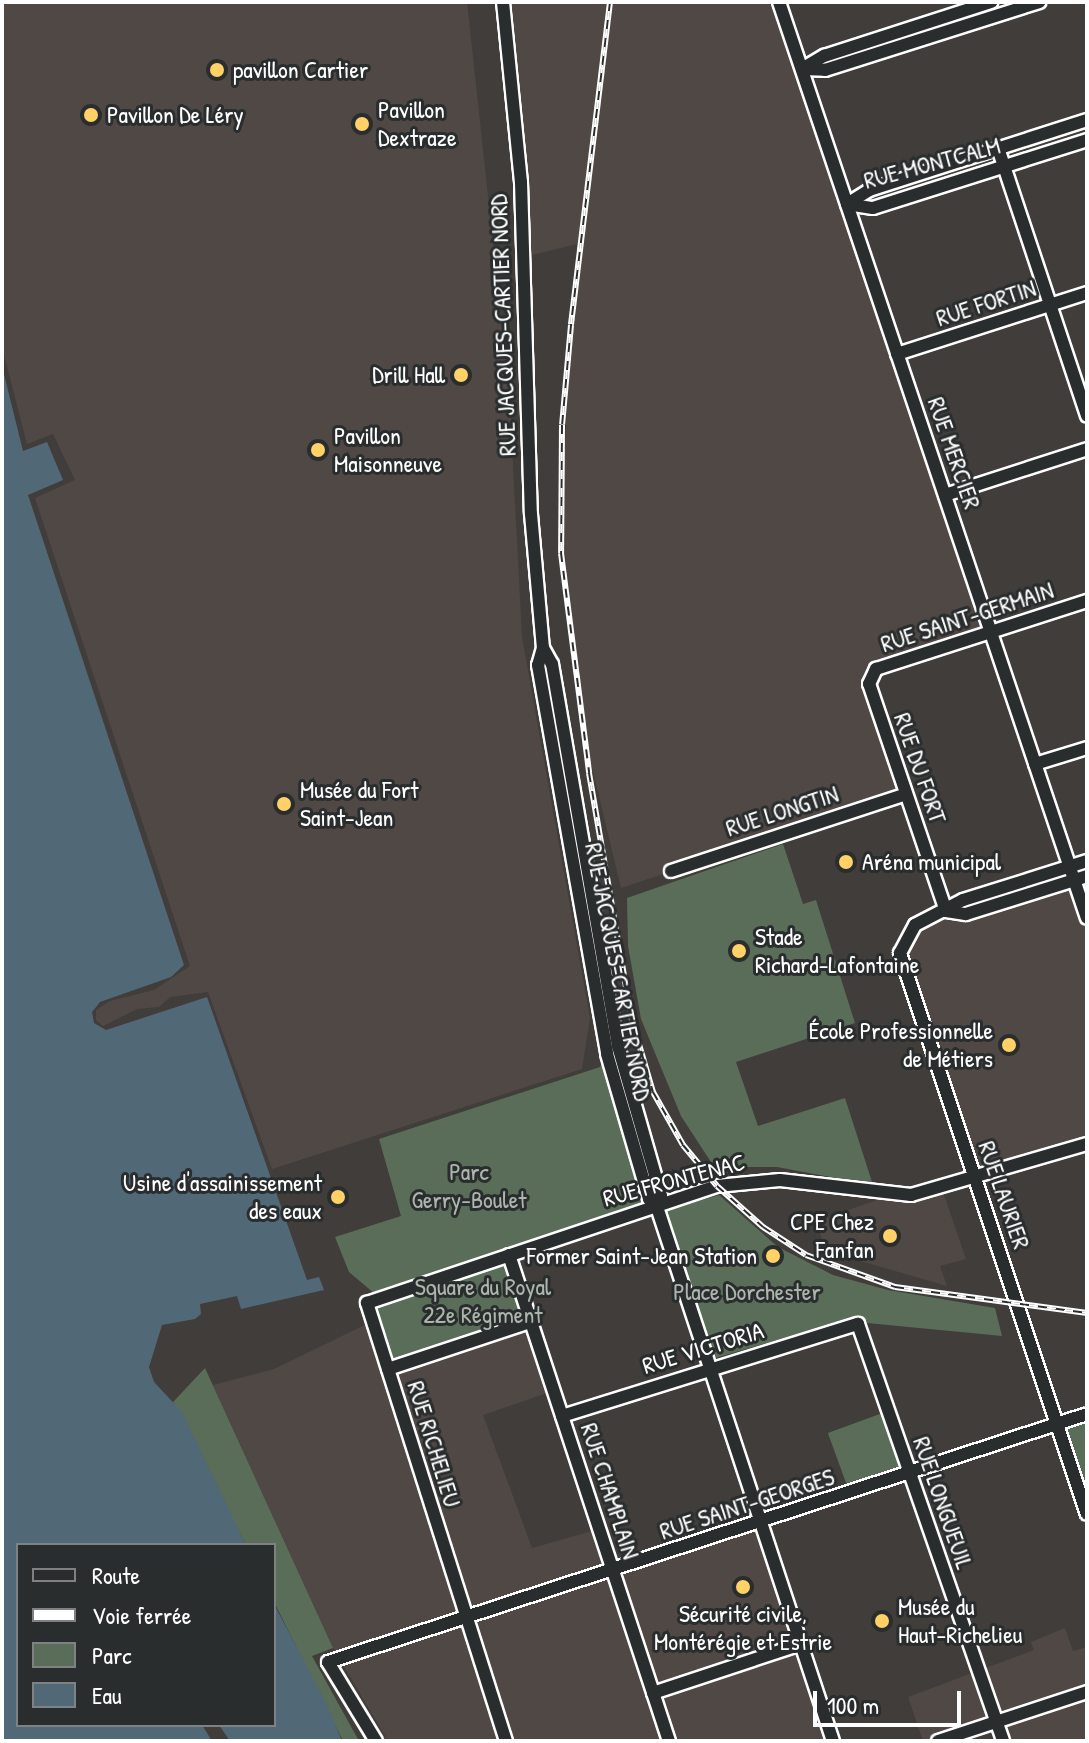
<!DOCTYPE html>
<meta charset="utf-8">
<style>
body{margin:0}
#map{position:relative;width:1089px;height:1743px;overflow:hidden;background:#403d3b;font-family:"Patrick Hand",sans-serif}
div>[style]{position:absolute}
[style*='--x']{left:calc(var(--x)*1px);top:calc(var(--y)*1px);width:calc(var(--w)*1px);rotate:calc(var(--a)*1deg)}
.built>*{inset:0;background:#504844}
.green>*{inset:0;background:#596d59;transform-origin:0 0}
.water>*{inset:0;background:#516976}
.roads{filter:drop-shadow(2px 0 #fff) drop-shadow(-2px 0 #fff) drop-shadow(0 2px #fff) drop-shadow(0 -2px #fff)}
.minor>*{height:12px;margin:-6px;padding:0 6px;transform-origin:6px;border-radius:6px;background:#2a2d2e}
.rail>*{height:6px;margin-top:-3px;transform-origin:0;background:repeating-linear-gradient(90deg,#2a2d2e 0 9px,#fff 0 18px);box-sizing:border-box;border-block:2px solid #fff}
.dots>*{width:22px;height:22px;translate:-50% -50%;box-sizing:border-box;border:4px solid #2a2d2e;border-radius:50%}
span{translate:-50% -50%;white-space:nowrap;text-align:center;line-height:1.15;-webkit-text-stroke:6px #2a2d2e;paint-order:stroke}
.poi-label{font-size:24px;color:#fff}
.left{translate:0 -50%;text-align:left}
.right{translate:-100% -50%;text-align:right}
.street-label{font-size:24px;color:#fff}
.park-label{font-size:24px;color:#acb6ac}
.frame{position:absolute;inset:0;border:4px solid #fff;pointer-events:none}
.legend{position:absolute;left:16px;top:1543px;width:260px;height:184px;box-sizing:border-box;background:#2a2d2e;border:2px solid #7f8182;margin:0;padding:10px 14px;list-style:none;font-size:24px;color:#fff}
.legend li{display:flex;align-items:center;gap:16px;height:40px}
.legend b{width:40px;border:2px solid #7f8182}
.scale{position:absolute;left:813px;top:1691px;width:148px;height:36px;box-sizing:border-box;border:4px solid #fff;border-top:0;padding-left:10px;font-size:24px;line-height:28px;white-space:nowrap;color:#fff;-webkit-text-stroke:6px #2a2d2e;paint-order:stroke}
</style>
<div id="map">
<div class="built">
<div style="clip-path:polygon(2px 2px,467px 2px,509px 389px,522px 637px,590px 1018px,582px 1069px,272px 1169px,208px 992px,170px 997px,159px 1007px,137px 1009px,103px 1026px,96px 1020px,96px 1010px,110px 1001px,154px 990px,190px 966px,35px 498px,75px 480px,53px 434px,27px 444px,2px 347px)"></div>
<div style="clip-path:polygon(503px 2px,608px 2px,608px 23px,610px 2px,779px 2px,991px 632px,877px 669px,869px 684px,906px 794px,621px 888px,580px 717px,561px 507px,577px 244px,524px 257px)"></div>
<div style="clip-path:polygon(1074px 880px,1087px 918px,1087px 1144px,976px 1180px,900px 953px,903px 938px,946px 911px,966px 914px)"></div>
<div style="clip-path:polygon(942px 1189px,966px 1259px,940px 1266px,947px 1286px,826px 1251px,816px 1221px,889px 1196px)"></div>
<div style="clip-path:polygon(509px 1255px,553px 1391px,483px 1415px,532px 1548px,599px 1529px,613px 1570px,760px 1522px,835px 1741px,388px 1741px,333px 1648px,213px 1385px,274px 1369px)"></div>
<div style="clip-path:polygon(1065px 1628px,1073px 1651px,1087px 1647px,1087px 1741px,1003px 1741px,996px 1721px,923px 1741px,908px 1697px,1034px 1650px,1031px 1642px)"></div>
</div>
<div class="green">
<div style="clip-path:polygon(783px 844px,803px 904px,816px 900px,855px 1023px,736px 1062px,758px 1126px,845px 1098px,873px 1185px,777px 1167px,746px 1167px,720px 1176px,681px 1116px,641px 1019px,628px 946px,627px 898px)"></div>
<div style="clip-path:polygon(607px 1054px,646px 1202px,375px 1294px,349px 1272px,335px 1237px,401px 1216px,379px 1139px,600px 1067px)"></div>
<div style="clip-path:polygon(719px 1195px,778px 1247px,833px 1275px,888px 1290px,995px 1308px,1002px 1336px,867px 1323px,856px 1317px,712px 1359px,664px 1211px)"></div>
<div style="left:509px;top:1255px;width:70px;height:150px;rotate:73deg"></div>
<div style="clip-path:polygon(205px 1368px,333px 1648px,312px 1656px,359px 1741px,343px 1741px,274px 1602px,274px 1545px,246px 1545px,173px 1402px)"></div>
<div style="left:888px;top:1411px;width:66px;height:64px;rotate:70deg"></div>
<div style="clip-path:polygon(1087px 1414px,1087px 1512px,1057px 1424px)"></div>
</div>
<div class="water">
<div style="clip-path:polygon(2px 366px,23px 451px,47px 442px,63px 480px,28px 495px,184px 965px,171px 977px,100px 1002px,92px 1012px,94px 1023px,106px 1030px,207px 997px,307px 1280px,319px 1277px,324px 1290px,241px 1309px,237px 1296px,200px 1304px,201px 1314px,195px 1319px,162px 1325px,149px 1367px,154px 1382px,182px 1412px,246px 1545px,18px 1545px,18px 1725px,202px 1725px,212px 1741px,2px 1741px)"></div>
<div style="clip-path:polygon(274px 1604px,327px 1705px,342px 1741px,230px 1741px,219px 1725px,274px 1725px)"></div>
</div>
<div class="roads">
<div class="minor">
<div style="--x:503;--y:2;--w:181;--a:84.3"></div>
<div style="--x:521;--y:182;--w:332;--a:88.3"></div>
<div style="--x:531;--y:514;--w:135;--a:84.9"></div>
<div style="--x:543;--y:648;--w:18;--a:106"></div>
<div style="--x:538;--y:665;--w:395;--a:79.9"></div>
<div style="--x:607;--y:1054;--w:151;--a:73.8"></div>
<div style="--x:649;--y:1199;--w:9;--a:36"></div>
<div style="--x:656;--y:1204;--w:565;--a:71.76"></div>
<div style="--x:779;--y:2;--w:966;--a:71.42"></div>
<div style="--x:802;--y:69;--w:23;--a:2"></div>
<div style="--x:825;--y:70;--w:225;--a:-17.6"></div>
<div style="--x:802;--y:69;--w:26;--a:-31"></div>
<div style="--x:824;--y:56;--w:176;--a:-17.9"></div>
<div style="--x:998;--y:148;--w:282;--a:71.6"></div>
<div style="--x:847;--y:204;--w:26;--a:-32"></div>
<div style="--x:869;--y:190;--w:229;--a:-17.8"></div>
<div style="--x:847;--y:204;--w:26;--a:9"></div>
<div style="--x:873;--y:208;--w:225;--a:-17.6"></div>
<div style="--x:897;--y:354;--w:200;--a:-17.8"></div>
<div style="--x:945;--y:495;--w:149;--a:-17.9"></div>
<div style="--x:543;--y:648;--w:18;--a:61"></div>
<div style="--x:552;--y:664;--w:388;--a:80.2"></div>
<div style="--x:618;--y:1046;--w:156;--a:74"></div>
<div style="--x:661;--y:1196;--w:9;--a:122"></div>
<div style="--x:1035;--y:764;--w:54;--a:-17.1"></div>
<div style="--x:1087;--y:861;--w:130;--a:162.5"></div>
<div style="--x:963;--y:900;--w:54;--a:152.5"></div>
<div style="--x:915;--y:925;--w:32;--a:118"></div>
<div style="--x:900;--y:953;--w:591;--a:71.57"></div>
<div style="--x:671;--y:871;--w:247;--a:-18.1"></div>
<div style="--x:946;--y:911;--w:240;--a:-108.7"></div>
<div style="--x:869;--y:684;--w:17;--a:-65"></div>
<div style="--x:876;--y:669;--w:222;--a:-17.9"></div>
<div style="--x:946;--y:911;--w:20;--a:9"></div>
<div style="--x:966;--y:914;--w:127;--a:-17.4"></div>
<div style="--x:509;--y:1255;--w:512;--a:71.78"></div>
<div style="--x:388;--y:1369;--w:150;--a:-18.3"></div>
<div style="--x:562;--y:1416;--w:310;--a:-17.3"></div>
<div style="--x:858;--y:1324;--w:441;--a:70.8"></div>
<div style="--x:653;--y:1693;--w:156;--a:-18.3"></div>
<div style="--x:376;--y:1741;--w:92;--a:-121.3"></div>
<div style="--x:328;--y:1662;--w:798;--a:-18.09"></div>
<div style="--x:506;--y:1741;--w:460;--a:-107.6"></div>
<div style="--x:367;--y:1303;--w:369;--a:-18.5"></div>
<div style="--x:717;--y:1186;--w:63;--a:-5.4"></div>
<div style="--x:780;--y:1180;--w:132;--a:6.5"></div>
<div style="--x:911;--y:1195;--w:183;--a:-16.2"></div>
<div style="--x:938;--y:1741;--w:157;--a:-18.2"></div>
</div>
</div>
<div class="rail">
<div style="--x:610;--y:2;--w:325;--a:96.9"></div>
<div style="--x:571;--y:325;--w:100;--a:95.1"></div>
<div style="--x:562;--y:425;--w:128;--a:90.4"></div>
<div style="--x:561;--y:553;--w:222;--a:82.7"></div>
<div style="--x:589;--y:773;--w:248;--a:80.2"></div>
<div style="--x:631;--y:1017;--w:78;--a:73.7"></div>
<div style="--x:653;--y:1092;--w:61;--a:60.5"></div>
<div style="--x:683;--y:1145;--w:53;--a:50.3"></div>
<div style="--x:717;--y:1186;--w:62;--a:41.7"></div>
<div style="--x:763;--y:1227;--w:51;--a:33.1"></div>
<div style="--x:806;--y:1255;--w:95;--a:19.8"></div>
<div style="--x:895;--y:1287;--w:194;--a:7.7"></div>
</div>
<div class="dots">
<div style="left:217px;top:70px;background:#ffd166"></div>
<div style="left:91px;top:115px;background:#ffd166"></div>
<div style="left:362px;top:124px;background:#ffd166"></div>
<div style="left:461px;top:375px;background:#ffd166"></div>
<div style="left:318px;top:450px;background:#ffd166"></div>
<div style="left:284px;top:804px;background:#ffd166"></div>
<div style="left:846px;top:862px;background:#ffd166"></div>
<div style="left:739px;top:951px;background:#ffd166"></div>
<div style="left:1009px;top:1045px;background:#ffd166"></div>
<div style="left:338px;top:1197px;background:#ffd166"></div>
<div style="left:890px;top:1236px;background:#ffd166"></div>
<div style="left:773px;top:1256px;background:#ffd166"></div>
<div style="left:743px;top:1587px;background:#ffd166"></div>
<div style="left:882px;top:1621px;background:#ffd166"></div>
</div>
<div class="poi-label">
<span class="left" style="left:233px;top:70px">pavillon Cartier</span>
<span class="left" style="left:378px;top:124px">Pavillon<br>Dextraze</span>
<span class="left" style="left:107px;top:115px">Pavillon De Léry</span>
<span class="right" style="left:445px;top:375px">Drill Hall</span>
<span class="left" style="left:334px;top:450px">Pavillon<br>Maisonneuve</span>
<span class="left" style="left:300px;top:804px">Musée du Fort<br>Saint-Jean</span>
<span class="left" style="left:862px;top:862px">Aréna municipal</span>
<span class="left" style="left:755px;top:951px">Stade<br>Richard-Lafontaine</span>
<span class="right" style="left:993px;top:1045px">École Professionnelle<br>de Métiers</span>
<span class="right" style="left:322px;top:1197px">Usine d'assainissement<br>des eaux</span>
<span class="right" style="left:874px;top:1236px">CPE Chez<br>Fanfan</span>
<span class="right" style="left:757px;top:1256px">Former Saint-Jean Station</span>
<span class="left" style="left:898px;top:1621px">Musée du<br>Haut-Richelieu</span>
<span style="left:743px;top:1628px">Sécurité civile,<br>Montérégie et Estrie</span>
</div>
<div class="street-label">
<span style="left:932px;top:163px;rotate:-15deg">RUE MONTCALM</span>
<span style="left:986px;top:303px;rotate:-18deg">RUE FORTIN</span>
<span style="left:503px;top:325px;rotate:-92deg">RUE JACQUES-CARTIER NORD</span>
<span style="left:954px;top:453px;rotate:71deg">RUE MERCIER</span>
<span style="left:967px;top:617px;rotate:-18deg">RUE SAINT-GERMAIN</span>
<span style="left:920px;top:768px;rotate:71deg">RUE DU FORT</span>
<span style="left:782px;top:811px;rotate:-18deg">RUE LONGTIN</span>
<span style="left:618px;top:972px;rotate:79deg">RUE JACQUES-CARTIER NORD</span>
<span style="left:674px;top:1180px;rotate:-15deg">RUE FRONTENAC</span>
<span style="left:1004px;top:1195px;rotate:71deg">RUE LAURIER</span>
<span style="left:703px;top:1348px;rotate:-17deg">RUE VICTORIA</span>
<span style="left:434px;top:1444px;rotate:73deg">RUE RICHELIEU</span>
<span style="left:610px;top:1491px;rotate:72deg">RUE CHAMPLAIN</span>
<span style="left:943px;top:1503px;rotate:71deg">RUE LONGUEUIL</span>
<span style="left:747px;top:1504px;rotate:-18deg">RUE SAINT-GEORGES</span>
</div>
<div class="park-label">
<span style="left:469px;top:1186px">Parc<br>Gerry-Boulet</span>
<span style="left:483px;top:1301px">Square du Royal<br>22e Régiment</span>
<span style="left:747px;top:1292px">Place Dorchester</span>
</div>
<div class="frame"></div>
<ul class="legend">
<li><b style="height:10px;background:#2a2d2e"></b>Route</li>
<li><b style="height:10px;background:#fff"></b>Voie ferrée</li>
<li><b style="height:22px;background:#596d59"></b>Parc</li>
<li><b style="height:22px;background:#516976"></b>Eau</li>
</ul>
<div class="scale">100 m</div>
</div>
